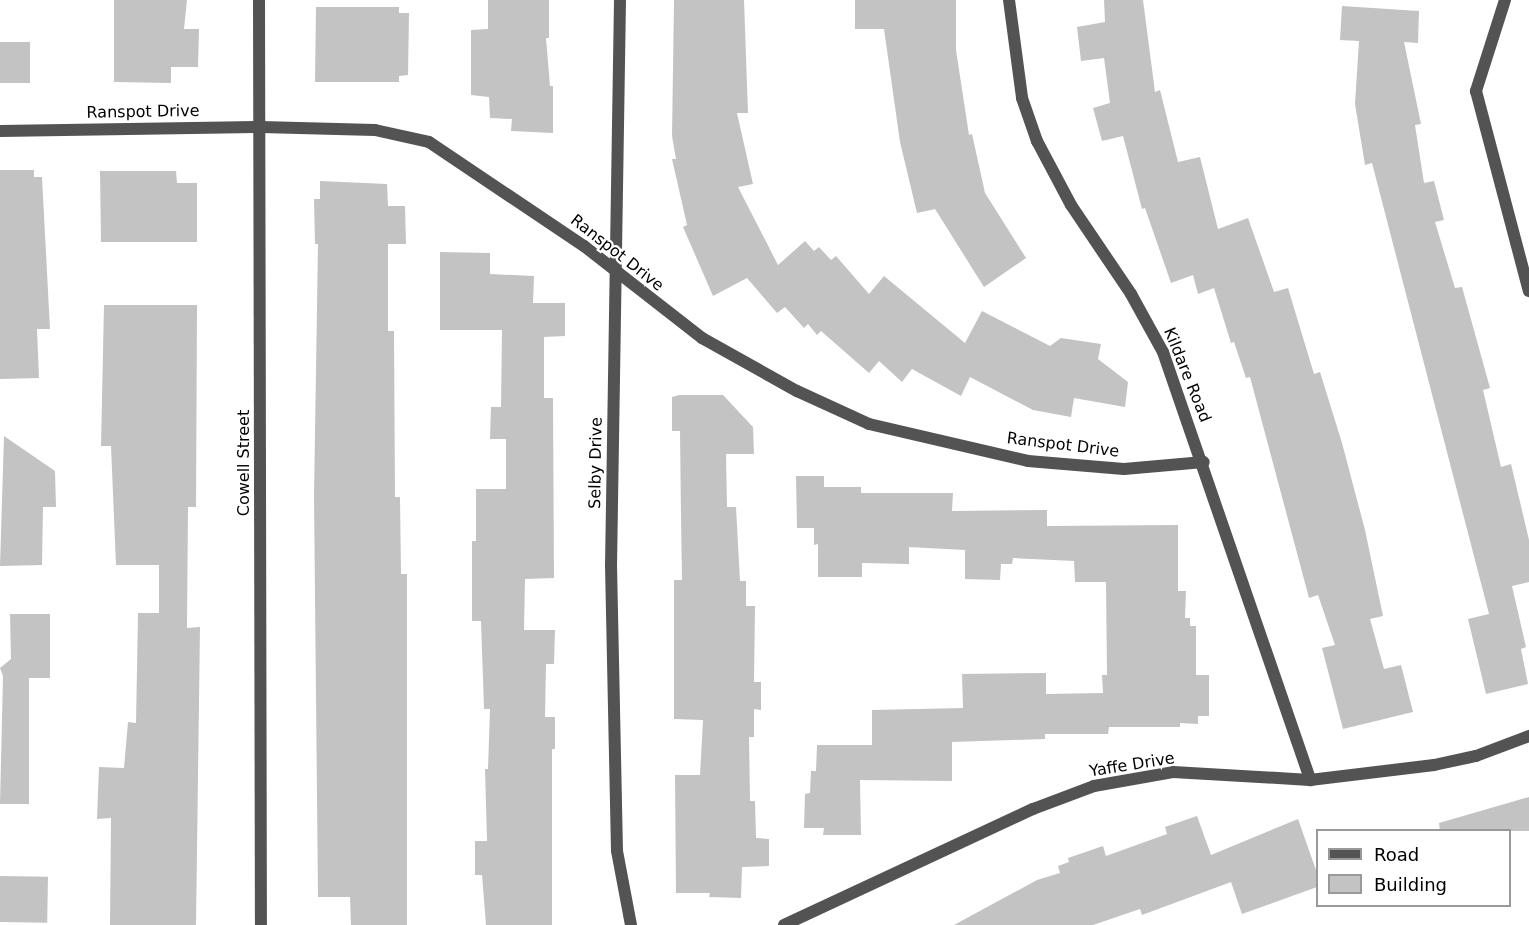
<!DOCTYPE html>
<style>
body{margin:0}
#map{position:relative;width:1529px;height:925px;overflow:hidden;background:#fff;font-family:"DejaVu Sans",sans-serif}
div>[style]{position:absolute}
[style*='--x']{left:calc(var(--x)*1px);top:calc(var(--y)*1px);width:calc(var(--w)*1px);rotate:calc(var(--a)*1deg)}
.building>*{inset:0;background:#c3c3c3;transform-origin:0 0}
.minor>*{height:12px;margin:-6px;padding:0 6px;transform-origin:6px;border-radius:6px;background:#535353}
span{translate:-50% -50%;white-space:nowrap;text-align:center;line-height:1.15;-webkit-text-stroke:4.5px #fff;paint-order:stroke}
.street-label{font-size:16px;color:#000}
.legend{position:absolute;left:1316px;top:829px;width:195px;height:78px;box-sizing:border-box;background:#fff;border:2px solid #999;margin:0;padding:8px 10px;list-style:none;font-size:18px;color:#000}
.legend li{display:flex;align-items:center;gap:12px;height:30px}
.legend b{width:30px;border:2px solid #999}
</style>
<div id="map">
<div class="building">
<div style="clip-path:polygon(114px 0,187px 0,184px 29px,199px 29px,198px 67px,171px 67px,171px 83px,114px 82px)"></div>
<div style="clip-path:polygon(488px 0,549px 0,549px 38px,546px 38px,550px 86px,553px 86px,553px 133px,511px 131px,512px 119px,490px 118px,489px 97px,471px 95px,471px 30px,488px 29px)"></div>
<div style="clip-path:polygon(674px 0,744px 0,748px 113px,737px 113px,753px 184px,738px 187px,778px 265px,805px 241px,814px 251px,819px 247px,831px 260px,836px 256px,869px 294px,884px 276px,965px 343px,982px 311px,1050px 346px,1061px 338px,1101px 344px,1098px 359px,1128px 382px,1125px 407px,1074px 398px,1071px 417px,1033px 410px,970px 377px,961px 396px,912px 369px,902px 382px,879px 361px,869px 373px,821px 331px,817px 335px,808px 324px,804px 328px,785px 307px,777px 313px,747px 278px,713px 296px,683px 227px,687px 225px,672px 159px,676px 159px,672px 136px)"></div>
<div style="clip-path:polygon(855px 0,956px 0,956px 50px,969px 135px,972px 134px,985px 193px,1026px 258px,984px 287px,935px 209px,917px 213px,900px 142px,884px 29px,855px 29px)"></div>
<div style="clip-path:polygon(1104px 0,1143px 0,1155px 92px,1160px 90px,1178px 162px,1200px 157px,1218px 229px,1248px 218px,1274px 292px,1288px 288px,1314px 374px,1320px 372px,1342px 443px,1365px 530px,1383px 616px,1370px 619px,1384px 669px,1401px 665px,1413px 712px,1343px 729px,1322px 648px,1335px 645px,1318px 595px,1309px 598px,1250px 377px,1246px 378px,1234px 342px,1231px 343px,1214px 288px,1198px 294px,1193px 275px,1171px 283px,1145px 208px,1142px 209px,1123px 136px,1102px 141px,1093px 108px,1110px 103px,1104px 58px,1081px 61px,1077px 27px,1105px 22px)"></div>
<div style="clip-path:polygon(1342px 6px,1419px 11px,1418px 43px,1404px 42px,1421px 124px,1415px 125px,1424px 183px,1434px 181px,1444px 220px,1435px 222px,1455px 288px,1462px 287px,1490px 388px,1483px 390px,1501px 467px,1511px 464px,1529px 540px,1529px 582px,1512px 586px,1526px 647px,1521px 649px,1528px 684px,1486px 694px,1468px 619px,1489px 614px,1372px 163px,1365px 165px,1355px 104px,1359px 41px,1340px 40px)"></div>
<div style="clip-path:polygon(316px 7px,399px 7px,399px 13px,409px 13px,408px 75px,399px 76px,399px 82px,315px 82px)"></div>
<div style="left:0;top:42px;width:30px;height:41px"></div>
<div style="clip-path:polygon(0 170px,34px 170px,34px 177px,42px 177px,50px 329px,37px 329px,39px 378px,0 379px)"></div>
<div style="clip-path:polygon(100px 171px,176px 171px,177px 183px,197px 183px,197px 242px,101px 242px)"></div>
<div style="clip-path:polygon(320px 181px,387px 184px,388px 206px,405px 206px,406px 244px,388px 244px,388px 331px,394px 331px,395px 497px,400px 497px,401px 574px,407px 574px,407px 925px,351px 925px,350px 897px,318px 897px,314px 496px,318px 244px,315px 244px,314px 199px,320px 199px)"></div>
<div style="clip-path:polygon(440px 252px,490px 253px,490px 274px,534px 276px,533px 303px,565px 303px,565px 336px,544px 337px,544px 398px,553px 398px,554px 578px,525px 579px,524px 630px,555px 630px,554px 664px,546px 664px,545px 717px,555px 717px,555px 749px,552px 749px,552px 925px,486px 925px,482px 875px,475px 875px,475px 841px,487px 841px,485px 769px,488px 769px,490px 709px,484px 709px,481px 621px,472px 621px,472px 541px,476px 541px,476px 489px,506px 489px,506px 439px,490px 439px,491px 407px,501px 407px,502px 330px,440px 330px)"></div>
<div style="clip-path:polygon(104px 305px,197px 305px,196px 507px,188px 507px,187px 628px,200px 627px,196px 925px,110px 925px,111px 818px,97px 819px,99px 767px,124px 768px,128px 722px,136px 723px,138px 613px,159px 613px,159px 565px,116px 565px,111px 446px,101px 446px)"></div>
<div style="clip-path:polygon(679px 395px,723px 395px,753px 427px,754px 454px,726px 454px,727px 507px,736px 507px,740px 581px,746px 581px,746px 606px,755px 606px,754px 682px,761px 682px,761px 710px,754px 709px,754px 737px,749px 737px,750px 801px,755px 801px,756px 838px,769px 839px,769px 866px,742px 867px,741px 898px,709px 897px,710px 893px,676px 893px,675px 775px,700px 775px,703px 720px,674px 719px,674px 580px,682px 580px,681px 516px,680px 431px,672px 431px,672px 397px)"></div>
<div style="clip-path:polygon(4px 436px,55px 471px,56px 507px,43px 507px,42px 565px,0 566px)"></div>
<div style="clip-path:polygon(796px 476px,824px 476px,824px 487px,861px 487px,861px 493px,953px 493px,952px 511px,1047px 510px,1047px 526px,1178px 525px,1178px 591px,1186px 591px,1185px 618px,1190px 618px,1190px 626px,1196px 626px,1196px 675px,1209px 675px,1209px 716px,1198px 716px,1198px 724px,1180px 723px,1180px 727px,1109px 727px,1108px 734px,1045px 734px,1045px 739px,952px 742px,952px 781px,860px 780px,861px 835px,823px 835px,824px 828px,804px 828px,805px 794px,810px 793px,811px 771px,816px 771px,817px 745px,872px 745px,872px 710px,963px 708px,962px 674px,1046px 673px,1046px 694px,1103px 693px,1102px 675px,1107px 675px,1106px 582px,1075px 582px,1074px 561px,1013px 558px,1012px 564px,1001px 564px,1000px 580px,965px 579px,965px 550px,909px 547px,909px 564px,862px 563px,862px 577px,818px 577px,818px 544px,814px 545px,814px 528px,797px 528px)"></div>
<div style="clip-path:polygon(10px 614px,50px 614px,50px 678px,29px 678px,29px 804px,0 804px,3px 676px,0 668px,11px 659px)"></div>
<div style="clip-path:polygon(1529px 797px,1529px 831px,1440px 831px,1439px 823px)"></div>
<div style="clip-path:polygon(1197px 816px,1211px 855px,1298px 819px,1317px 873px,1317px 887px,1242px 914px,1231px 882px,1142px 915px,1140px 909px,1093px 925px,954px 925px,1037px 880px,1060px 873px,1058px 866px,1069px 862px,1068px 858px,1103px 846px,1106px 856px,1167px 834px,1165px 827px)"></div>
<div style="left:0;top:876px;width:48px;height:46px;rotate:1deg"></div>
</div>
<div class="minor">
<div style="--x:259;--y:0;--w:925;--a:89.88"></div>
<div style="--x:620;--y:0;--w:565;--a:90.91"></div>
<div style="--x:611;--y:565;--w:286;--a:88.8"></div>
<div style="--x:617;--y:851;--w:75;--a:79.3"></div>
<div style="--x:1009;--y:0;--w:99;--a:82.4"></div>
<div style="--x:1022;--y:98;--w:46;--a:70.8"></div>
<div style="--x:1037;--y:141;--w:72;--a:62"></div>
<div style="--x:1071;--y:205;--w:107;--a:56"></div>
<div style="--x:1131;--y:294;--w:66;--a:61.1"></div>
<div style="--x:1163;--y:352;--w:453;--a:71"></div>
<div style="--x:1505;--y:0;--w:96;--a:107.7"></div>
<div style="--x:1476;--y:91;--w:207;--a:75.2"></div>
<div style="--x:0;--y:131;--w:261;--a:-0.9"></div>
<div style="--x:261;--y:127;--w:114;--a:1.5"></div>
<div style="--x:375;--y:130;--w:55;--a:12.5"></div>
<div style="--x:429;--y:142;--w:187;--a:33.9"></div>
<div style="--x:584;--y:246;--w:150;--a:37.9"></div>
<div style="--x:702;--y:338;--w:109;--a:29.2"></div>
<div style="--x:797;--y:391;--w:79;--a:24.6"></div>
<div style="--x:869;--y:424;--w:163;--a:13.1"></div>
<div style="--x:1028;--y:461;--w:96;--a:4.8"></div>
<div style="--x:1124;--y:469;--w:80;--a:-5"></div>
<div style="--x:784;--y:925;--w:275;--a:-25"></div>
<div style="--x:1033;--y:809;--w:65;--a:-20.7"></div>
<div style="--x:1094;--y:786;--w:80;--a:-10"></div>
<div style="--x:1173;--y:772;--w:137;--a:3.3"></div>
<div style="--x:1310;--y:780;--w:125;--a:-6.9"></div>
<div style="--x:1434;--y:765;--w:43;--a:-12.1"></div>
<div style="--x:1476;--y:756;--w:57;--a:-20.7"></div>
</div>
<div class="street-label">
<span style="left:143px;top:112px;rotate:-1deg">Ranspot Drive</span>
<span style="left:617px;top:253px;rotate:38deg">Ranspot Drive</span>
<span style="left:1187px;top:375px;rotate:68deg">Kildare Road</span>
<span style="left:1063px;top:445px;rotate:7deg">Ranspot Drive</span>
<span style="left:244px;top:463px;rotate:-90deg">Cowell Street</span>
<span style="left:596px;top:463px;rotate:-89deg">Selby Drive</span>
<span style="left:1132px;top:765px;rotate:-9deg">Yaffe Drive</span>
</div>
<ul class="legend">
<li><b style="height:8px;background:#535353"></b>Road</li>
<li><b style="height:16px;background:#c3c3c3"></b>Building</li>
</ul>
</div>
